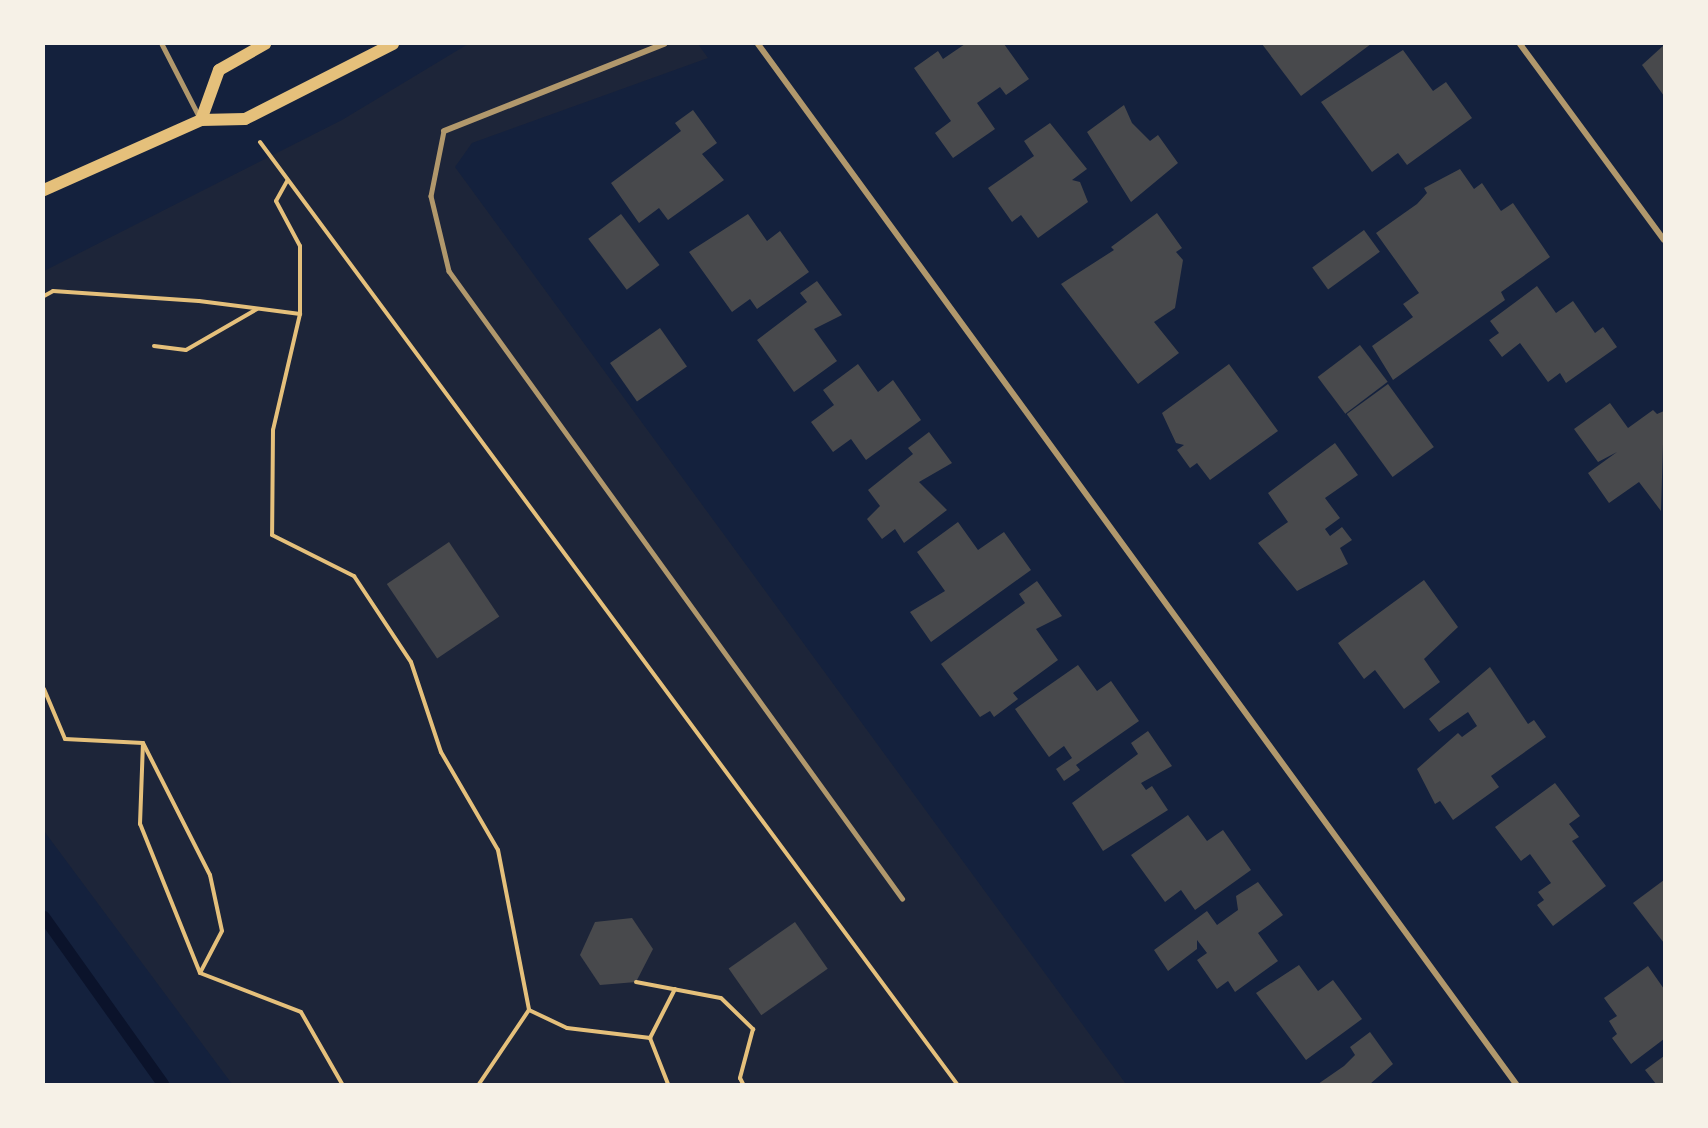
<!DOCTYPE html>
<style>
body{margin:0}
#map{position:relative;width:1708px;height:1128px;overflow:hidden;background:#14213d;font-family:Barlow,sans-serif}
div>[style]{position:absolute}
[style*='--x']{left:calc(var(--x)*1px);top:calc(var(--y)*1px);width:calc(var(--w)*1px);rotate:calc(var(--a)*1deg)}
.green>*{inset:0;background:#1d2539}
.stream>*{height:12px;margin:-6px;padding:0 6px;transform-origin:6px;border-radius:6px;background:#0b132b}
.building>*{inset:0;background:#48494c;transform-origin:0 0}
.path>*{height:4px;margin:-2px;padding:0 2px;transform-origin:2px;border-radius:2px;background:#e5c07b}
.service>*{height:4.5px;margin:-2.25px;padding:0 2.25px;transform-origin:2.25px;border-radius:2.25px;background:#b1986c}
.minor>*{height:6px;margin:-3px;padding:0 3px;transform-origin:3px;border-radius:3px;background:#b1986c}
.secondary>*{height:12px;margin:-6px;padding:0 6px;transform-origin:6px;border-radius:6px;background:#e5c07b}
span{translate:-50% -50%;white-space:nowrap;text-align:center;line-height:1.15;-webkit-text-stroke:4.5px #f6f1e7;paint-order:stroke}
.frame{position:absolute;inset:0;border:45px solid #f6f1e7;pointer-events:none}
</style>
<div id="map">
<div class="green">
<div style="clip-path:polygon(468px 44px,698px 44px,708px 58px,472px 143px,455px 167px,1126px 1084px,232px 1084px,44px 831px,44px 271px,342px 120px)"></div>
</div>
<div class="stream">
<div style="--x:44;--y:917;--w:205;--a:54.5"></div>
</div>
<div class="building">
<div style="clip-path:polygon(965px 44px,1004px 44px,1029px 79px,1006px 95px,1000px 87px,977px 103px,995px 129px,953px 158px,935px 133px,951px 121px,914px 68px,938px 51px,943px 59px)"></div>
<div style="clip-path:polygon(1262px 44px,1371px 44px,1301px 96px)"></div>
<div style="clip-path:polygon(1664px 45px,1664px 96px,1642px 65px)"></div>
<div style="clip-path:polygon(1403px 50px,1433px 91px,1446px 82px,1472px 118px,1407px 165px,1398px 153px,1372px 172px,1321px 102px)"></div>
<div style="clip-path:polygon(1124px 105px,1132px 123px,1150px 141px,1158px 135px,1178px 163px,1131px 202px,1087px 132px)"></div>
<div style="clip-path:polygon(693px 110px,717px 143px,702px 154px,724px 180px,668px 220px,659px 208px,639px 223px,611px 183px,681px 131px,675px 123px)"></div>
<div style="clip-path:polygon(1050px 123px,1087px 169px,1072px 180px,1080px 182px,1088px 202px,1038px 238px,1021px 215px,1012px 222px,988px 188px,1034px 156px,1024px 141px)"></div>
<div style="clip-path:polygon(1460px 169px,1474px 189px,1482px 183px,1501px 211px,1513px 203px,1550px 257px,1501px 292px,1505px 300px,1393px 380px,1372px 346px,1413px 317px,1403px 304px,1419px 293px,1376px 233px,1417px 204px,1427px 193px,1424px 188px)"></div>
<div style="clip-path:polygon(1157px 213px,1182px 248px,1176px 252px,1183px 260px,1175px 308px,1154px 322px,1179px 353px,1138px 384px,1061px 284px,1114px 250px,1111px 247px)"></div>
<div style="left:621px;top:214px;width:64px;height:41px;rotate:53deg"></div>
<div style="clip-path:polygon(748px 214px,767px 241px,780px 231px,809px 272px,757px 309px,750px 299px,732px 312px,689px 252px)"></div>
<div style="left:1364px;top:230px;width:27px;height:64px;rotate:54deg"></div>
<div style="clip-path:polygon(817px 281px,842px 315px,814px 329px,837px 361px,794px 392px,757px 340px,807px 302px,800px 293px)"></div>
<div style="clip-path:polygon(1537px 286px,1556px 313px,1573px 301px,1595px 333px,1603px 327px,1617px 347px,1566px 383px,1560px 373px,1548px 382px,1520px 343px,1502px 357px,1489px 340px,1499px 333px,1490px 321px)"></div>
<div style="left:660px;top:328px;width:47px;height:61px;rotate:55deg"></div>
<div style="left:1360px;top:345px;width:46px;height:53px;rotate:53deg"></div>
<div style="clip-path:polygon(858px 364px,878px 392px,893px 380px,921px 420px,866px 460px,851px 439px,833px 452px,811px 422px,834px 405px,823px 390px)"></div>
<div style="clip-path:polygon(1229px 364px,1278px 431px,1210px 480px,1197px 463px,1190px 468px,1177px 450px,1184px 445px,1176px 443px,1162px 413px)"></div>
<div style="left:1388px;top:384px;width:78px;height:51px;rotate:54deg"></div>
<div style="clip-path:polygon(1610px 403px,1628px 428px,1653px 410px,1657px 414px,1664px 411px,1661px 511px,1639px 482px,1609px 503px,1588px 473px,1617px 452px,1598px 462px,1574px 429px)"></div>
<div style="clip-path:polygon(929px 432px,952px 463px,919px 482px,947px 510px,904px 543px,895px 529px,882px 539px,867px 519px,880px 506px,868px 490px,913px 454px,908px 448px)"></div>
<div style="clip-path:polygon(1335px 443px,1358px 475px,1325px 498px,1340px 518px,1325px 529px,1330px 536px,1342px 527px,1352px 540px,1340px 548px,1348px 564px,1297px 591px,1258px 543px,1288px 522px,1268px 493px)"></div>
<div style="clip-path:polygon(958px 522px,978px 550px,1004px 532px,1031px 570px,931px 642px,910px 612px,945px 591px,917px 552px)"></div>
<div style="left:449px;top:542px;width:90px;height:75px;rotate:56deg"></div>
<div style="clip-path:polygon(1424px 580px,1458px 627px,1424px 659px,1440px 682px,1404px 709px,1375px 670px,1364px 679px,1338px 643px)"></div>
<div style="clip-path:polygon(1037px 581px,1062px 616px,1036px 629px,1058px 660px,1013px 693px,1018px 699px,994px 717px,990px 711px,980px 717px,941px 664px,1025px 603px,1019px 594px)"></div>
<div style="clip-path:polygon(1078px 665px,1097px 691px,1111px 681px,1139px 721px,1076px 765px,1080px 770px,1064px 781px,1056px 769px,1072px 758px,1064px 746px,1049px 757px,1015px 709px)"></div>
<div style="clip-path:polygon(1490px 667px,1528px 724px,1534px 720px,1546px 737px,1491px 776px,1499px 787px,1453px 820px,1440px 801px,1435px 804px,1417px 769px,1458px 733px,1462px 737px,1477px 726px,1468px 712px,1439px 732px,1429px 719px)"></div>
<div style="clip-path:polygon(1148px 731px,1172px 766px,1141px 783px,1146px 790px,1152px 786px,1168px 810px,1103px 851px,1072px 803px,1138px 754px,1131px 743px)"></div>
<div style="clip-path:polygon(1555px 783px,1580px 816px,1569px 824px,1579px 837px,1572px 841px,1606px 886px,1553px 926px,1537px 905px,1544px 900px,1538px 892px,1551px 883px,1530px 854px,1521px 861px,1495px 827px)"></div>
<div style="clip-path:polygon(1188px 815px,1207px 841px,1223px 830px,1251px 870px,1195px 910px,1181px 890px,1165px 902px,1131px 855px)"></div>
<div style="clip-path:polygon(1664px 880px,1664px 943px,1633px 903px)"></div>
<div style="clip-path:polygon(1258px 882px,1283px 915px,1258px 933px,1278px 961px,1235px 992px,1228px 981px,1217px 989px,1197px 960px,1207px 953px,1197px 940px,1197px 949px,1168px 971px,1154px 950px,1207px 911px,1217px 925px,1238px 910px,1236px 896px)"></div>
<div style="clip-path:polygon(632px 918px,653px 949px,636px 982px,600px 985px,580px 955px,595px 922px)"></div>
<div style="left:795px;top:922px;width:57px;height:81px;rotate:55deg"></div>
<div style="clip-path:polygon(1299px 965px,1318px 991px,1333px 980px,1362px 1019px,1306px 1060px,1256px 993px)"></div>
<div style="clip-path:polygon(1648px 966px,1664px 989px,1664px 1039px,1631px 1064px,1612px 1038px,1617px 1034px,1609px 1021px,1617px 1016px,1604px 998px)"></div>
<div style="clip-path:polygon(1370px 1032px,1393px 1064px,1370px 1084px,1318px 1084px,1344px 1066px,1355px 1055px,1350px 1047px)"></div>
<div style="clip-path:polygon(1664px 1056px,1664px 1084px,1656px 1084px,1645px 1070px)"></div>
</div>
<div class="path">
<div style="--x:260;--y:142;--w:1172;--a:53.5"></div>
<div style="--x:44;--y:296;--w:10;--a:-29"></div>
<div style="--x:53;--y:291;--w:146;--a:3.9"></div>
<div style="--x:199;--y:301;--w:102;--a:7.3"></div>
<div style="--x:300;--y:314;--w:68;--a:-90"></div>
<div style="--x:300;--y:246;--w:51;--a:-118.1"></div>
<div style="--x:276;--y:201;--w:23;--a:-61"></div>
<div style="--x:300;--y:314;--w:119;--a:103.1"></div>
<div style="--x:273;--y:430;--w:105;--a:90.5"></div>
<div style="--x:272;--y:535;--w:92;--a:26.6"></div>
<div style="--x:354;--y:576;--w:103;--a:56.5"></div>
<div style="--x:411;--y:662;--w:95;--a:71.6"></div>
<div style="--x:441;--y:752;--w:113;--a:59.8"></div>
<div style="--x:498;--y:850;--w:163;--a:79"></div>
<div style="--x:154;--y:346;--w:32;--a:7"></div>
<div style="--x:186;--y:350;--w:82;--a:-30"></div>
<div style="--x:44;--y:689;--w:54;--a:67.2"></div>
<div style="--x:65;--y:739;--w:78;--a:2.9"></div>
<div style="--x:143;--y:743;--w:148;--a:63.1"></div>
<div style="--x:210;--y:875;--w:57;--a:77.9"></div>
<div style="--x:222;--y:931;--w:47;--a:117.6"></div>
<div style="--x:200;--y:973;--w:161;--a:-111.9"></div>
<div style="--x:140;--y:824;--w:81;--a:-87.9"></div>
<div style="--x:200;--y:973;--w:108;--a:21.1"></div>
<div style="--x:301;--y:1012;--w:83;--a:60.3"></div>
<div style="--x:636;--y:982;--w:86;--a:10.7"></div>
<div style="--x:721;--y:998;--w:45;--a:44.1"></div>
<div style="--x:753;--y:1029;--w:51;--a:104.9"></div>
<div style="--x:740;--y:1078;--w:7;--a:63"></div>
<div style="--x:479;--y:1084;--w:89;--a:-56"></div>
<div style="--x:529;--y:1010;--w:42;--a:25.3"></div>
<div style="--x:567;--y:1028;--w:84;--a:6.9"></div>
<div style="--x:668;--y:1084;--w:49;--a:-111.4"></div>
<div style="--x:650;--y:1038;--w:55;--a:-63"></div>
</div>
<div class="service">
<div style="--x:162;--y:44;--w:81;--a:62.8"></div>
<div style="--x:444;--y:131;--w:66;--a:101.3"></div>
<div style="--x:431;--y:196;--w:77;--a:76.5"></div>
<div style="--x:449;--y:271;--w:774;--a:54.15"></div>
</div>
<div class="minor">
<div style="--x:758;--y:44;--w:1287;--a:53.91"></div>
<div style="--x:1520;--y:44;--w:243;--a:53.7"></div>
<div style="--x:444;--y:131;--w:237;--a:-21.6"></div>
</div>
<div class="secondary">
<div style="--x:201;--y:120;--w:53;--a:-70.2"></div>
<div style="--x:219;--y:70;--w:53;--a:-29.5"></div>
<div style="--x:44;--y:190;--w:172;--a:-24"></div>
<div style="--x:201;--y:120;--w:44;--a:-1.3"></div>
<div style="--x:245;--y:119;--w:166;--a:-26.9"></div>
</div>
<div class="frame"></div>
</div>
